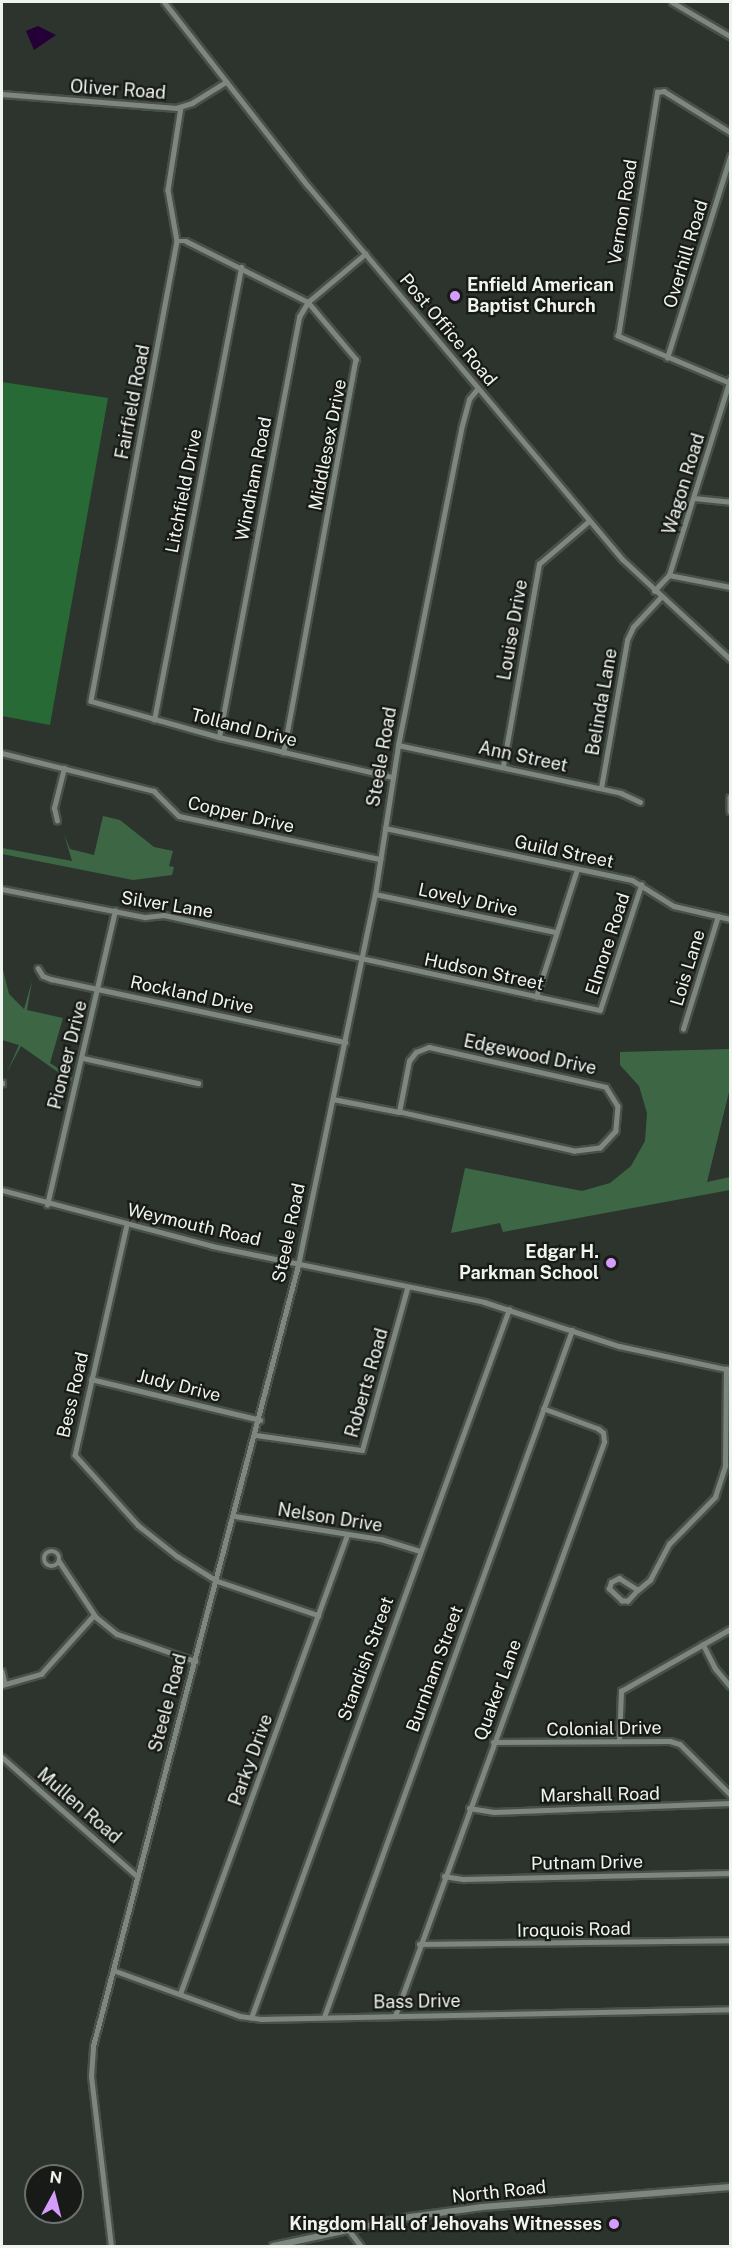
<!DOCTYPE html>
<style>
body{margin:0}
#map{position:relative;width:732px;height:2248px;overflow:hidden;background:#2c342d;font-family:"Public Sans",sans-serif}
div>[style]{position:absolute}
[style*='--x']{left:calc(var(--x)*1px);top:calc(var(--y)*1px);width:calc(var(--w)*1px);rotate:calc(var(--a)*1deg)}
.green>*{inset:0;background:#3d6744}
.forest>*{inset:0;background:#276a36}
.water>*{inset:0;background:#240037}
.roads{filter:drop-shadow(2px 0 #494f49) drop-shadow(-2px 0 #494f49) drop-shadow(0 2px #494f49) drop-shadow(0 -2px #494f49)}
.minor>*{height:4.5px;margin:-2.25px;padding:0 2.25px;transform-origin:2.25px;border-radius:2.25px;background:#7e877f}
.minor>.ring{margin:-2.25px;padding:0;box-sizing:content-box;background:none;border:4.5px solid #7e877f;border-radius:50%}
.tertiary>*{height:5px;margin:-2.5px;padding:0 2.5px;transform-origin:2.5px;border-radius:2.5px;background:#7e877f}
.secondary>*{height:6px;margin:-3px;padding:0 3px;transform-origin:3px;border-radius:3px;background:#7e877f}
.dots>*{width:16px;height:16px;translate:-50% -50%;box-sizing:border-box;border:3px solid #171a17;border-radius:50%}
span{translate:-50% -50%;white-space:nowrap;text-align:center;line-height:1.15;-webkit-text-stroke:4.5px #171a17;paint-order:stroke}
.street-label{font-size:18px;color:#eff4ef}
.poi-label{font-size:18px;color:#eff4ef;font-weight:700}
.left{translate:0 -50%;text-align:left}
.right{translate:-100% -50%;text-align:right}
.frame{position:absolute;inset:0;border:3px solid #eff4ef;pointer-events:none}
.north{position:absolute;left:24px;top:2164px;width:60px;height:60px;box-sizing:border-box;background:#171a17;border:2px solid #6d716d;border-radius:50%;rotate:7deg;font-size:16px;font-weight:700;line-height:24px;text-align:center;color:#eff4ef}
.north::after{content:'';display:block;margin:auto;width:21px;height:27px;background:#d59cfb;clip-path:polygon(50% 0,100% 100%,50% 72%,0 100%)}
</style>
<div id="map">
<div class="green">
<div style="clip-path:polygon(103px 816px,120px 820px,154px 847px,173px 851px,169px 866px,174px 867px,172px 875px,133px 880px,2px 854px,2px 848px,72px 861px,64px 834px,70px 849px,94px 855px)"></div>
<div style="clip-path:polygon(2px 966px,9px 994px,24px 1009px,32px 981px,27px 1010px,63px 1018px,50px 1063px,73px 1078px,72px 1082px,21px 1046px,7px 1072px,19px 1045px,2px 1040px)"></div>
<div style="clip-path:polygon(730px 1049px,730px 1088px,707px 1182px,730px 1177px,730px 1190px,503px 1232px,500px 1223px,451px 1233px,465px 1168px,582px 1191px,610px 1183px,631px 1166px,645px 1141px,647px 1113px,639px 1086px,620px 1065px,620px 1052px)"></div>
</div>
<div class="forest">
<div style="clip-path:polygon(2px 382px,108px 398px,50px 725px,2px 716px)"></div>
</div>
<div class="water">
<div style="clip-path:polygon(38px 26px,56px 35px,34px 50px,26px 31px)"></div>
</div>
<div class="roads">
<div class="minor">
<div style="--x:672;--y:2;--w:67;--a:30.4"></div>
<div style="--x:2;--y:94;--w:175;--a:4.6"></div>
<div style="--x:176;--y:108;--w:17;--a:-17"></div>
<div style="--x:192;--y:103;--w:39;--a:-32"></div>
<div style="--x:181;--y:107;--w:84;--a:98.9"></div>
<div style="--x:168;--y:190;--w:52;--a:80"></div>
<div style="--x:177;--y:241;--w:468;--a:100.6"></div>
<div style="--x:91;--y:701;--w:133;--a:15.7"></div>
<div style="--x:219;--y:737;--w:178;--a:13"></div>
<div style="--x:177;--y:241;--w:9;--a:0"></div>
<div style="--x:186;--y:241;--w:136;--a:26.6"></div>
<div style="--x:308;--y:302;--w:75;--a:49.9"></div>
<div style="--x:356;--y:359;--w:400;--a:100.4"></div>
<div style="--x:667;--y:358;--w:211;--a:-72.6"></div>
<div style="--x:729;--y:383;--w:121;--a:-157.1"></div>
<div style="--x:618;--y:336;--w:247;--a:-80.9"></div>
<div style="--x:657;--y:92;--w:7;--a:-8"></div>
<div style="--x:664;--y:91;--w:78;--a:31.8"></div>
<div style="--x:694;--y:498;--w:36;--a:6"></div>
<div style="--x:669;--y:575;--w:62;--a:11.1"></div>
<div style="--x:654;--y:591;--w:22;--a:-47"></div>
<div style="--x:669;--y:575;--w:205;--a:-72.7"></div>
<div style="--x:154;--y:720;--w:461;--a:-79.1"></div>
<div style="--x:219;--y:737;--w:428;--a:-79.2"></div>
<div style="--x:299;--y:317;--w:17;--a:-59"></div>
<div style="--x:308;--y:302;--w:75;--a:-40.1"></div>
<div style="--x:398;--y:745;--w:228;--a:12.1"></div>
<div style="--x:621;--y:793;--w:21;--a:25"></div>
<div style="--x:2;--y:753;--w:157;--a:14"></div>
<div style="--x:154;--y:791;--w:35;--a:45"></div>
<div style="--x:179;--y:816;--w:206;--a:12.1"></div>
<div style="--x:503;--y:766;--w:205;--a:-79.9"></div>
<div style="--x:539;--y:564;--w:66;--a:-40.7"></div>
<div style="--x:601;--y:788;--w:150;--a:-80"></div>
<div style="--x:627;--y:640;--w:14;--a:-65"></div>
<div style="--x:633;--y:627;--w:41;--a:-47"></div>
<div style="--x:730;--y:797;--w:14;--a:90"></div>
<div style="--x:57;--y:821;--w:13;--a:-103"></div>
<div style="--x:54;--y:808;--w:41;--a:-76"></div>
<div style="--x:385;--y:828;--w:252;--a:11.9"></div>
<div style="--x:632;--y:880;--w:49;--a:31.8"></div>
<div style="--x:674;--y:906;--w:57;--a:13.1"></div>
<div style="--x:2;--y:889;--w:146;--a:11.1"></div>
<div style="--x:145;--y:917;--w:19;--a:-6"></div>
<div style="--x:164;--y:915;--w:446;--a:12.3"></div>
<div style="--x:600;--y:1010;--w:132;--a:-71.8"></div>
<div style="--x:375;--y:894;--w:184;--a:11.9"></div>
<div style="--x:38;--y:968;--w:9;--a:58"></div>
<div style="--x:43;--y:976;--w:9;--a:21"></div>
<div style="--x:51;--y:979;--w:301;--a:12.1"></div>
<div style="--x:536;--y:997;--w:134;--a:-72.2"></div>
<div style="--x:683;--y:1029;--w:118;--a:-72.8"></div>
<div style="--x:429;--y:1047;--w:181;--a:12.7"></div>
<div style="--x:606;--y:1087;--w:22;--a:58"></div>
<div style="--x:618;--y:1106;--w:25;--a:95"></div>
<div style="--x:616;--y:1131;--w:23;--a:133"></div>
<div style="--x:600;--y:1148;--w:26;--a:173"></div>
<div style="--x:574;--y:1151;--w:179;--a:-167.4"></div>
<div style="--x:399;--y:1112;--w:52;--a:-78.9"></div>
<div style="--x:409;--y:1061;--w:11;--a:-52"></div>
<div style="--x:416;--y:1052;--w:14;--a:-21"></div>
<div style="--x:83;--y:1058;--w:118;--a:12.3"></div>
<div style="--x:2;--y:1084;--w:1;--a:-90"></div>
<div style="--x:333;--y:1099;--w:67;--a:11.1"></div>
<div style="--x:47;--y:1205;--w:302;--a:-77"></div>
<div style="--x:127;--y:1225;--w:236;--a:102.7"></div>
<div style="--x:75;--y:1455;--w:94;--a:48"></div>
<div style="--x:138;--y:1525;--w:50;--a:38.5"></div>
<div style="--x:177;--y:1556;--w:47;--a:32"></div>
<div style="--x:217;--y:1581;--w:107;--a:18.6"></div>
<div style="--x:91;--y:1379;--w:174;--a:13.6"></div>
<div style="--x:256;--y:1435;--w:107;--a:8.1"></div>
<div style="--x:362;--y:1450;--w:167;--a:-74.4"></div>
<div style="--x:235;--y:1516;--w:148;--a:9"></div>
<div style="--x:381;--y:1539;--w:41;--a:17.1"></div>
<div class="ring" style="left:44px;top:1551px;width:11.5px;height:11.5px"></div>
<div style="--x:59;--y:1561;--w:67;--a:56.5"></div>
<div style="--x:96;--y:1617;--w:27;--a:39"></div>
<div style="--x:117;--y:1634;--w:83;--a:19.1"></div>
<div style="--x:638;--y:1590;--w:15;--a:132"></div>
<div style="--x:628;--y:1601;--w:6;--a:180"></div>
<div style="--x:622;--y:1601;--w:18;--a:-137"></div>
<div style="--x:609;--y:1589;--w:7;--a:-74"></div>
<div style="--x:611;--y:1582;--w:9;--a:-27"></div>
<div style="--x:619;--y:1578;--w:22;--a:32"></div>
<div style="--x:638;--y:1590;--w:16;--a:-40"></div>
<div style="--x:650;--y:1580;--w:41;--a:-62.2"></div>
<div style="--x:669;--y:1544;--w:66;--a:-45.6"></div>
<div style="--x:715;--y:1497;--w:33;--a:-72"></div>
<div style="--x:725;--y:1466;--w:97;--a:-89.4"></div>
<div style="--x:703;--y:1644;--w:27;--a:63"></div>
<div style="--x:715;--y:1668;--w:23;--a:50"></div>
<div style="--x:2;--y:1671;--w:12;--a:76"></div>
<div style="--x:2;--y:1685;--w:41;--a:-15.8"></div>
<div style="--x:41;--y:1674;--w:79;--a:-48.1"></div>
<div style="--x:619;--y:1741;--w:50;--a:-87.7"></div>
<div style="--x:621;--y:1691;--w:125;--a:-29.6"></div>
<div style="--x:493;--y:1742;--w:177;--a:-0.3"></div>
<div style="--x:670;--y:1741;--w:10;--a:17"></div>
<div style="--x:680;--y:1744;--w:71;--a:45"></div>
<div style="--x:2;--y:1757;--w:181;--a:41.4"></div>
<div style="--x:469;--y:1808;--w:25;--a:9"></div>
<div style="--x:494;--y:1812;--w:236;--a:-2.2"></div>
<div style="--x:444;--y:1876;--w:20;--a:9"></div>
<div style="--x:464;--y:1879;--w:266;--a:-1.3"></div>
<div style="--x:419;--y:1944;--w:311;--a:-0.7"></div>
<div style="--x:113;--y:1970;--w:135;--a:19.9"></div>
<div style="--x:240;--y:2016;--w:22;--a:8"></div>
<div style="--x:262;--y:2019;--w:468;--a:-1.2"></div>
<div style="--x:180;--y:1994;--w:488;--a:-70"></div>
<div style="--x:395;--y:2016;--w:611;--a:-69.99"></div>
<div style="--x:604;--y:1442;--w:9;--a:-96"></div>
<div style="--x:603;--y:1433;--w:6;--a:-141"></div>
<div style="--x:598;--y:1429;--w:58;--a:-159.7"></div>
<div style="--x:324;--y:2017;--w:730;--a:-70.15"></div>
<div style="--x:251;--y:2018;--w:754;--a:-70"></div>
<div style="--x:349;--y:2230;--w:20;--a:53"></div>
</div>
<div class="tertiary">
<div style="--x:164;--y:2;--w:234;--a:52"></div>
<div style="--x:308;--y:186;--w:488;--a:49.9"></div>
<div style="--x:622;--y:559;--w:147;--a:42.8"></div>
<div style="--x:2;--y:1190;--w:217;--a:14.9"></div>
<div style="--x:212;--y:1246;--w:278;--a:11.6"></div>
<div style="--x:484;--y:1302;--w:142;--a:18.1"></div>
<div style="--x:619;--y:1346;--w:114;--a:12.2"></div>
<div style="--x:111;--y:2246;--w:171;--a:-96.7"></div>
<div style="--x:91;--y:2076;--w:30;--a:-86"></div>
<div style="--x:93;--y:2046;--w:807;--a:-75.29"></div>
<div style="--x:298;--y:1265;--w:379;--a:-78.3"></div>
<div style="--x:375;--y:894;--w:151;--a:-81.2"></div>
<div style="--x:398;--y:745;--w:322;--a:-78.7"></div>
<div style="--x:461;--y:429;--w:31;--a:-75"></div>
<div style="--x:469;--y:399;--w:14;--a:-51"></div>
</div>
<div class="secondary">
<div style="--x:273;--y:2246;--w:140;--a:-12"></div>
<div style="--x:410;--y:2217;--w:73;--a:-7.9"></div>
<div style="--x:482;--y:2207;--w:249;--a:-4.6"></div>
</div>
</div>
<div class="dots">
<div style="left:455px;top:296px;background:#d59cfb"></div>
<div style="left:611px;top:1263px;background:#d59cfb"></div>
<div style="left:614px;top:2224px;background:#d59cfb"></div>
</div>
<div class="street-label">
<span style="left:118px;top:90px;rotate:4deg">Oliver Road</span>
<span style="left:623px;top:212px;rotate:-81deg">Vernon Road</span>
<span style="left:686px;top:254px;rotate:-73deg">Overhill Road</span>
<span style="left:448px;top:330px;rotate:50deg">Post Office Road</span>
<span style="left:133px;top:402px;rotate:-79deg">Fairfield Road</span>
<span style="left:328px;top:445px;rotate:-79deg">Middlesex Drive</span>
<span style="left:254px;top:479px;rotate:-79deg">Windham Road</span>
<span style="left:684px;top:484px;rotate:-73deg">Wagon Road</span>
<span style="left:184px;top:491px;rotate:-79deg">Litchfield Drive</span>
<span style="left:513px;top:630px;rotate:-80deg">Louise Drive</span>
<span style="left:602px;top:702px;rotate:-80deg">Belinda Lane</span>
<span style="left:244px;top:728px;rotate:14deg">Tolland Drive</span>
<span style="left:382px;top:757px;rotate:-80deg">Steele Road</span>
<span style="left:523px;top:757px;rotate:12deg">Ann Street</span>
<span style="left:241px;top:815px;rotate:13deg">Copper Drive</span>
<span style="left:564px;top:852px;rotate:12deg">Guild Street</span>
<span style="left:468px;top:900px;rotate:12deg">Lovely Drive</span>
<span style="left:167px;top:905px;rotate:9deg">Silver Lane</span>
<span style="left:608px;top:944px;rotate:-72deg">Elmore Road</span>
<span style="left:688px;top:968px;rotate:-73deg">Lois Lane</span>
<span style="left:484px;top:972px;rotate:12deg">Hudson Street</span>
<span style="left:192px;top:995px;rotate:12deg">Rockland Drive</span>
<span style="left:68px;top:1055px;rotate:-76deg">Pioneer Drive</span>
<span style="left:530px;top:1055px;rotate:12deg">Edgewood Drive</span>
<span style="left:194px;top:1225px;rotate:13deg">Weymouth Road</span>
<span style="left:289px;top:1233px;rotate:-78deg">Steele Road</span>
<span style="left:367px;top:1383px;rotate:-74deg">Roberts Road</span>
<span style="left:179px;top:1386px;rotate:14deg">Judy Drive</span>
<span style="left:73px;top:1395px;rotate:-77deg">Bess Road</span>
<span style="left:330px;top:1518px;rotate:9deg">Nelson Drive</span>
<span style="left:366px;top:1659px;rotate:-70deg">Standish Street</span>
<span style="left:435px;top:1669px;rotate:-70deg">Burnham Street</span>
<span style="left:498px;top:1690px;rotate:-70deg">Quaker Lane</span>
<span style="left:168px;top:1703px;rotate:-75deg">Steele Road</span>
<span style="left:604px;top:1729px;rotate:-1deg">Colonial Drive</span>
<span style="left:251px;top:1760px;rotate:-70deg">Parky Drive</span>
<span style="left:600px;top:1795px;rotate:-1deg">Marshall Road</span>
<span style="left:79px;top:1806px;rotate:41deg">Mullen Road</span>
<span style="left:587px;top:1863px;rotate:-1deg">Putnam Drive</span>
<span style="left:574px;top:1930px;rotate:-1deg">Iroquois Road</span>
<span style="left:417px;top:2002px;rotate:-1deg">Bass Drive</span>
<span style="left:499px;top:2192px;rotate:-6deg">North Road</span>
</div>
<div class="poi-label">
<span class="left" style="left:467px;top:296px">Enfield American<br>Baptist Church</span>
<span class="right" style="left:599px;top:1263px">Edgar H.<br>Parkman School</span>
<span class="right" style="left:602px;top:2224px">Kingdom Hall of Jehovahs Witnesses</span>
</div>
<div class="frame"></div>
<div class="north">N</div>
</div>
